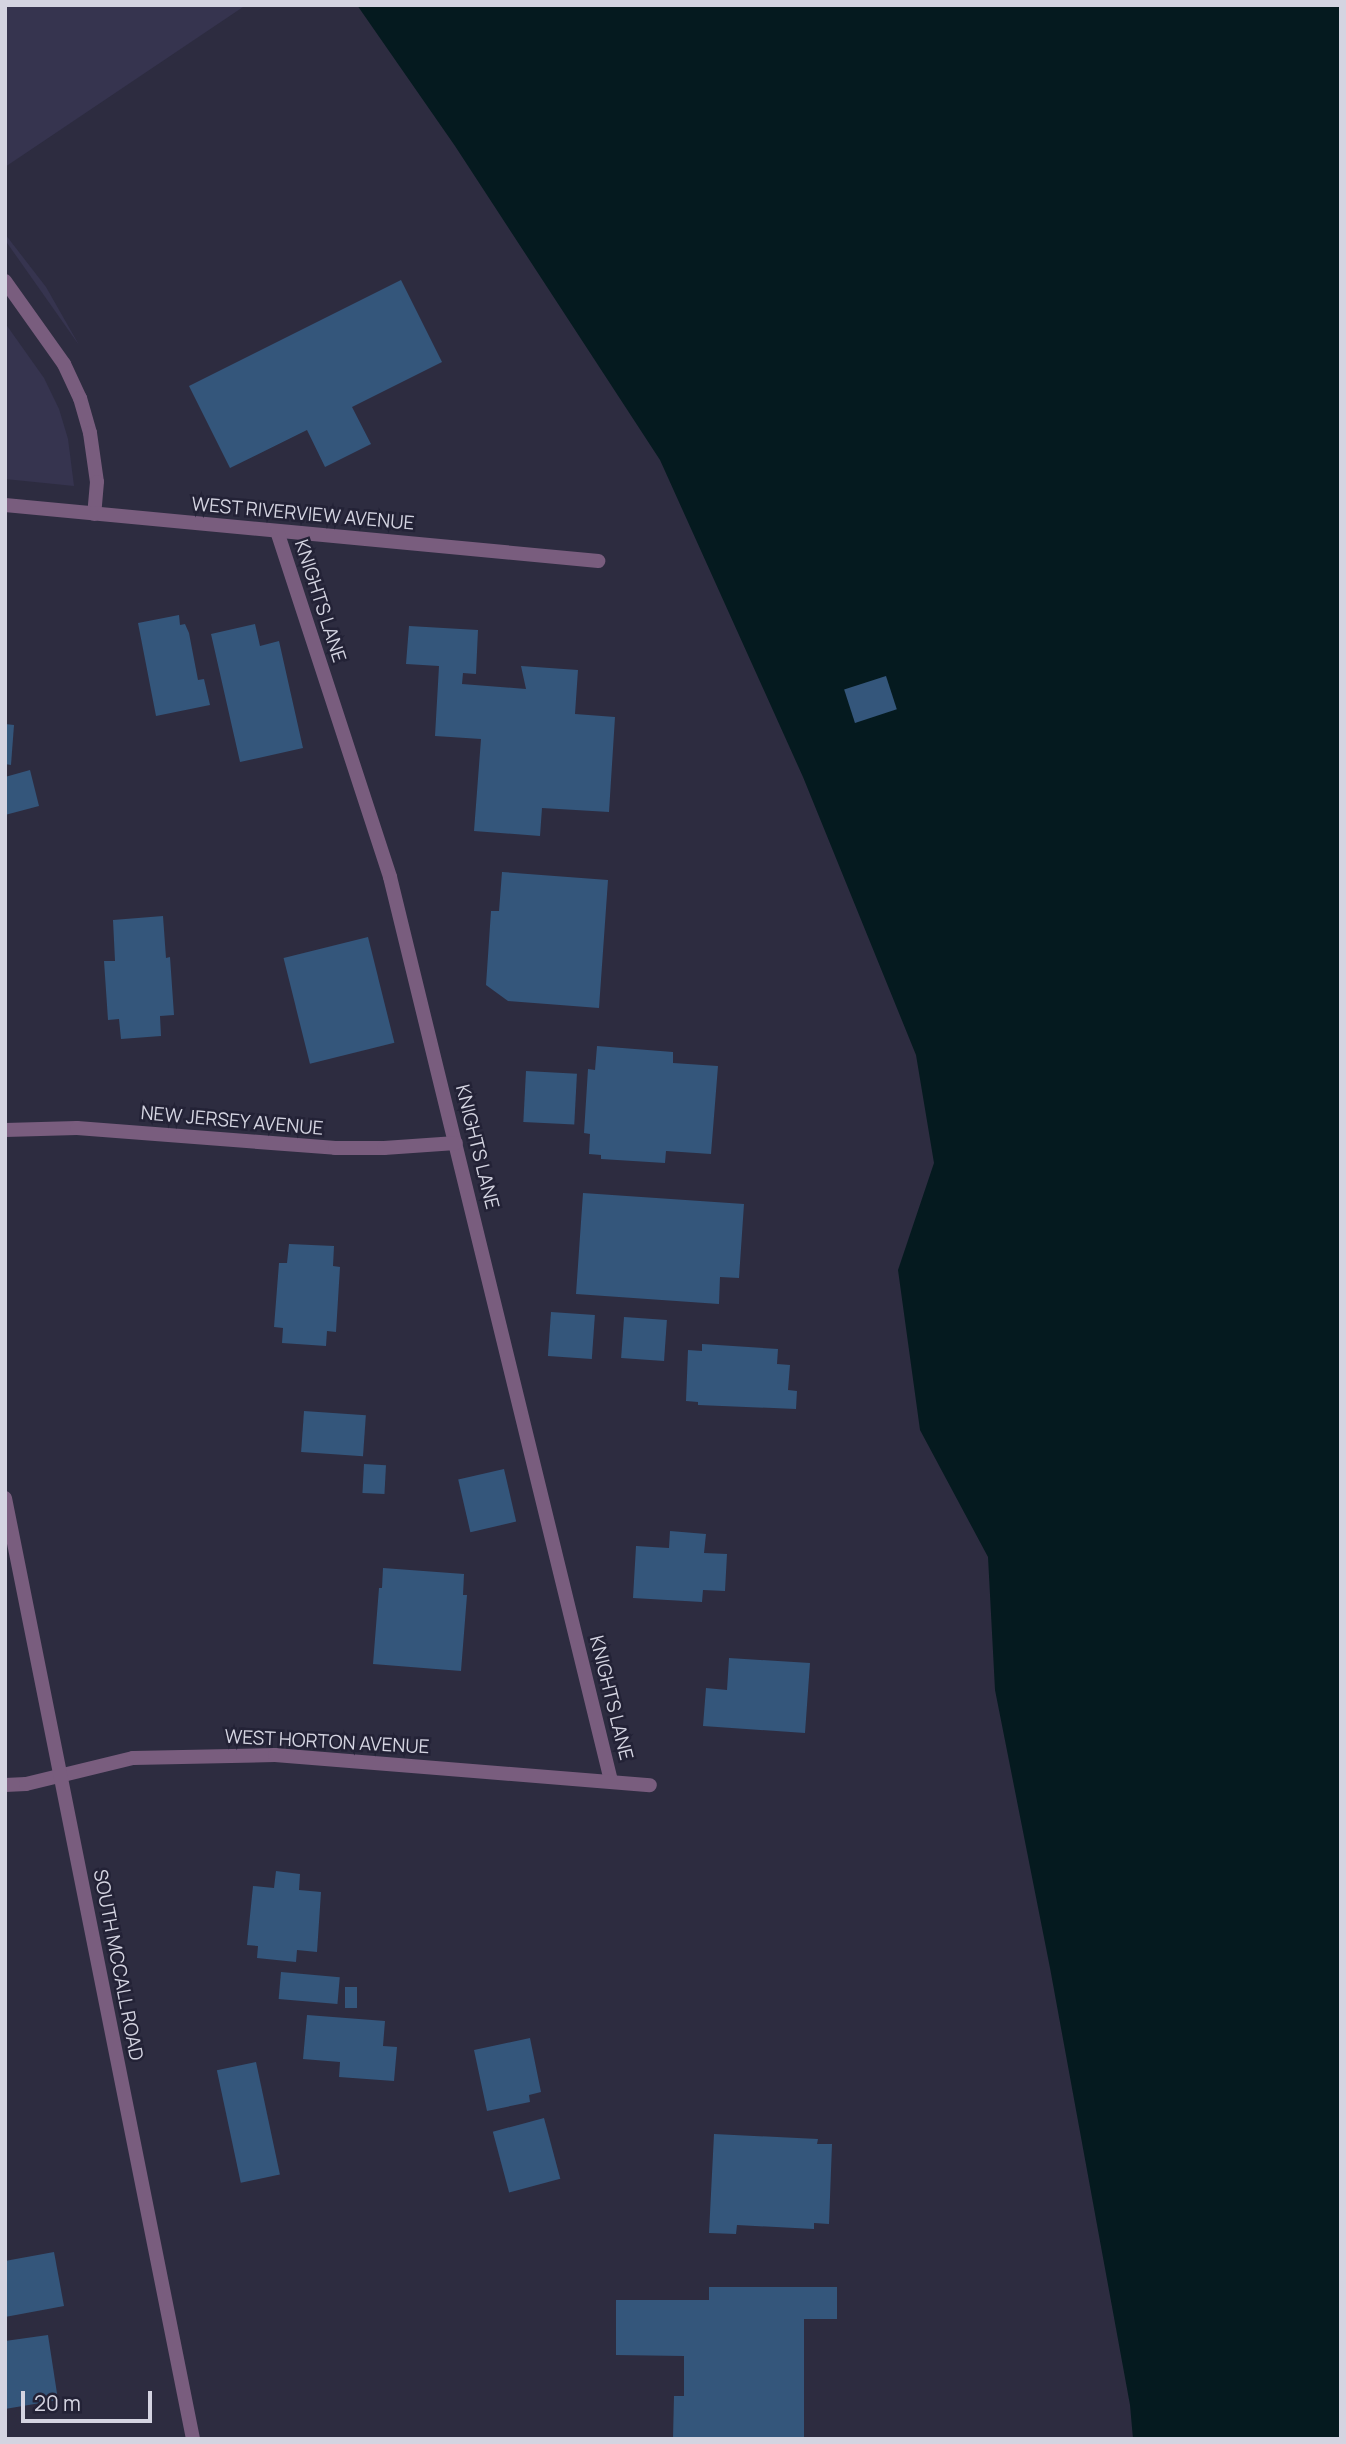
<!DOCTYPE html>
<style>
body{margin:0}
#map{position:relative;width:1346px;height:2444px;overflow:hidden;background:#2d2c40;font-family:Manrope,sans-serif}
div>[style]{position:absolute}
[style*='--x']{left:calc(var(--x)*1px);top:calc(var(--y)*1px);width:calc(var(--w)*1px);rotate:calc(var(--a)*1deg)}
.built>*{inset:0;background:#36344f}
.water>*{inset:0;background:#051a1f}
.building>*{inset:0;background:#34567b;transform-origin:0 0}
.minor>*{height:14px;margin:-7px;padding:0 7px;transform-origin:7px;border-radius:7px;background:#795d7e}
.tertiary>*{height:14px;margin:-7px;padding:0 7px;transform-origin:7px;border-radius:7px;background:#795d7e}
span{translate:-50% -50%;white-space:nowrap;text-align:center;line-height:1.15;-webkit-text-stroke:5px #232236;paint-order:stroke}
.street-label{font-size:19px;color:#d4d4e1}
.frame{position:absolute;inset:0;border:7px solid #d4d4e1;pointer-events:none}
.scale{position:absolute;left:21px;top:2391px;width:131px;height:32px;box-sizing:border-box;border:4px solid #d4d4e1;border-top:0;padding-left:9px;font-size:21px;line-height:24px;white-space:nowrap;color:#d4d4e1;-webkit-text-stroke:5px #232236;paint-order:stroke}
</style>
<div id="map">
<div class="built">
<div style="clip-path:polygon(5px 5px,246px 5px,5px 167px)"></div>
<div style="clip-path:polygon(5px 234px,46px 287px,79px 345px,5px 240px)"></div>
<div style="clip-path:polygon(5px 323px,44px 378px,59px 409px,68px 439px,74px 486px,5px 479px)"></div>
</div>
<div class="water">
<div style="clip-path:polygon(357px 5px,1341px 5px,1341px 2439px,1133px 2439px,1130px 2405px,1050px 1968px,995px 1690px,988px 1557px,920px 1430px,898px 1270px,934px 1163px,916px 1055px,803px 777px,660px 460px,455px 146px)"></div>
</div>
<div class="building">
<div style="clip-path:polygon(401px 280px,442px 362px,352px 407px,371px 444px,325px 467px,307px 430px,230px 468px,189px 386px)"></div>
<div style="clip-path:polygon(179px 615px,180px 625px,185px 624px,189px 633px,198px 680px,204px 679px,210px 705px,156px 716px,138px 623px)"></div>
<div style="clip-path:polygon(255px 624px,260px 646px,279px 641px,303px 748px,240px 762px,211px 634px)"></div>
<div style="clip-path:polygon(409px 626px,478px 630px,476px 674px,463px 673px,462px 684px,526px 689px,521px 666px,578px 670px,575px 714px,615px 717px,609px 812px,542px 808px,540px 836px,474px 831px,481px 739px,435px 736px,439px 666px,406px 664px)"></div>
<div style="left:886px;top:676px;width:35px;height:44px;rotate:72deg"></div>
<div style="clip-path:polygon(5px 724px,14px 725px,11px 765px,5px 764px)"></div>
<div style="clip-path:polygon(30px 770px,39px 806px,5px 815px,5px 777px)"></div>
<div style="clip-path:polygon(502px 872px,608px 880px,599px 1008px,508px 1001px,486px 985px,491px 911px,499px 911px)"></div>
<div style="clip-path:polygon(163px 916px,166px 958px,170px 957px,174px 1015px,160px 1016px,161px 1036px,121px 1039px,119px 1019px,108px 1020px,104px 961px,115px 961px,113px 920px)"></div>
<div style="left:368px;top:937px;width:109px;height:87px;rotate:76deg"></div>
<div style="clip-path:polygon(597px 1046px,673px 1052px,673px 1063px,718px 1066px,711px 1154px,666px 1151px,665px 1163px,601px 1159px,601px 1155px,589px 1154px,590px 1134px,584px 1133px,588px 1069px,595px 1070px)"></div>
<div style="left:526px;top:1071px;width:51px;height:51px;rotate:3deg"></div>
<div style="clip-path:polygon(583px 1193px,744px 1204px,739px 1278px,720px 1277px,719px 1304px,576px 1294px)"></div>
<div style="clip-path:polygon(289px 1244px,334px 1246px,333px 1266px,340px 1267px,336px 1332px,327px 1331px,326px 1346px,282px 1343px,283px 1328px,274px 1327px,279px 1263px,287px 1263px)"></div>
<div style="left:551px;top:1312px;width:44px;height:44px;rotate:4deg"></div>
<div style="left:624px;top:1317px;width:43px;height:41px;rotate:4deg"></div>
<div style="clip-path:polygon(702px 1344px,778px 1349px,777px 1364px,790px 1365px,788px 1390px,797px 1391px,796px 1409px,698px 1405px,698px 1402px,686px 1401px,688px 1350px,702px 1351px)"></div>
<div style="left:304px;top:1411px;width:62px;height:41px;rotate:4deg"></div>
<div style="left:364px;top:1464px;width:22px;height:29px;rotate:3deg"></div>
<div style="left:504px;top:1469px;width:54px;height:47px;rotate:77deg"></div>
<div style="clip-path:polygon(670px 1531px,706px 1534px,704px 1553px,727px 1554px,725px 1591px,703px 1590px,702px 1602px,633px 1598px,636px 1546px,669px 1548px)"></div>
<div style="clip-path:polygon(383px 1568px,464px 1574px,463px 1595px,467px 1595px,461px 1671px,373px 1664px,379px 1588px,382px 1588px)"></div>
<div style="clip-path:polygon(729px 1658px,810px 1663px,805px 1733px,703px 1726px,706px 1688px,727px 1690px)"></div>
<div style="clip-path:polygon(276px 1871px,300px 1874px,299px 1890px,321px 1892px,317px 1952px,297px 1950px,296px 1962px,257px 1958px,258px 1946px,247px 1945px,253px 1886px,274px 1888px)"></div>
<div style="left:281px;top:1972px;width:59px;height:27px;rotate:5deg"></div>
<div style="left:345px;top:1987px;width:12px;height:21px"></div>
<div style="clip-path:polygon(307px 2015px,385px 2021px,383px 2046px,397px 2047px,394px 2081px,339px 2077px,340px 2062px,303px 2059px)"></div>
<div style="clip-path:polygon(530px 2038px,541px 2092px,529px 2095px,530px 2102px,487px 2111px,474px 2050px)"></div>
<div style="left:256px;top:2062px;width:115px;height:40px;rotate:78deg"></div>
<div style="left:544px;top:2118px;width:63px;height:53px;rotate:75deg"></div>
<div style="clip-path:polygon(714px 2134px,818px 2139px,817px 2144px,832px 2144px,829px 2224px,814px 2223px,814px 2229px,737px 2225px,736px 2234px,709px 2233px)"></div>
<div style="clip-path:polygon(54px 2252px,64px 2306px,5px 2317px,5px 2261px)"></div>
<div style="clip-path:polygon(709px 2287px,837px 2287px,837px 2319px,804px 2319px,804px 2439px,673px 2438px,674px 2396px,684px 2396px,684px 2356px,616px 2355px,616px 2300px,709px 2300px)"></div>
<div style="clip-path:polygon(48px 2335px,58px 2400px,5px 2409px,5px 2341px)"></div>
</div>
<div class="minor">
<div style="--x:5;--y:281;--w:102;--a:54.6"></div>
<div style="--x:64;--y:364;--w:38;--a:65"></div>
<div style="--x:80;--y:398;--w:36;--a:74"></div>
<div style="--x:90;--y:433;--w:49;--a:81.9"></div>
<div style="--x:97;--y:482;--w:32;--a:95"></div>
<div style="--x:5;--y:505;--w:596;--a:5.39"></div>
<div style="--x:277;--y:531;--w:364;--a:71.9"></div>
<div style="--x:390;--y:877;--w:931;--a:76.26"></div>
<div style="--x:5;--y:1130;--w:72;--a:-1.6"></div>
<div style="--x:77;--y:1128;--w:259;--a:4.4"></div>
<div style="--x:335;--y:1148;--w:49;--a:0"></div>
<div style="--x:384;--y:1148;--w:72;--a:-4"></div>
<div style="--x:5;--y:1785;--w:21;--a:-3"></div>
<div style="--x:26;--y:1784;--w:110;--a:-13.7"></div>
<div style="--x:133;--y:1758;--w:142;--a:-1.2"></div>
<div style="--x:275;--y:1755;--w:376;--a:4.6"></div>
</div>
<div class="tertiary">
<div style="--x:5;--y:1498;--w:960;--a:78.7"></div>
</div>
<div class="street-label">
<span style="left:303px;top:514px;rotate:5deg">WEST RIVERVIEW AVENUE</span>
<span style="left:320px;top:601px;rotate:72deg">KNIGHTS LANE</span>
<span style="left:232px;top:1121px;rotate:5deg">NEW JERSEY AVENUE</span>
<span style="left:477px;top:1147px;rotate:76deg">KNIGHTS LANE</span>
<span style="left:611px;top:1698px;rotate:76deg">KNIGHTS LANE</span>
<span style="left:327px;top:1742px;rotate:3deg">WEST HORTON AVENUE</span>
<span style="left:118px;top:1965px;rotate:79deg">SOUTH MCCALL ROAD</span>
</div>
<div class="frame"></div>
<div class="scale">20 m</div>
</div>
